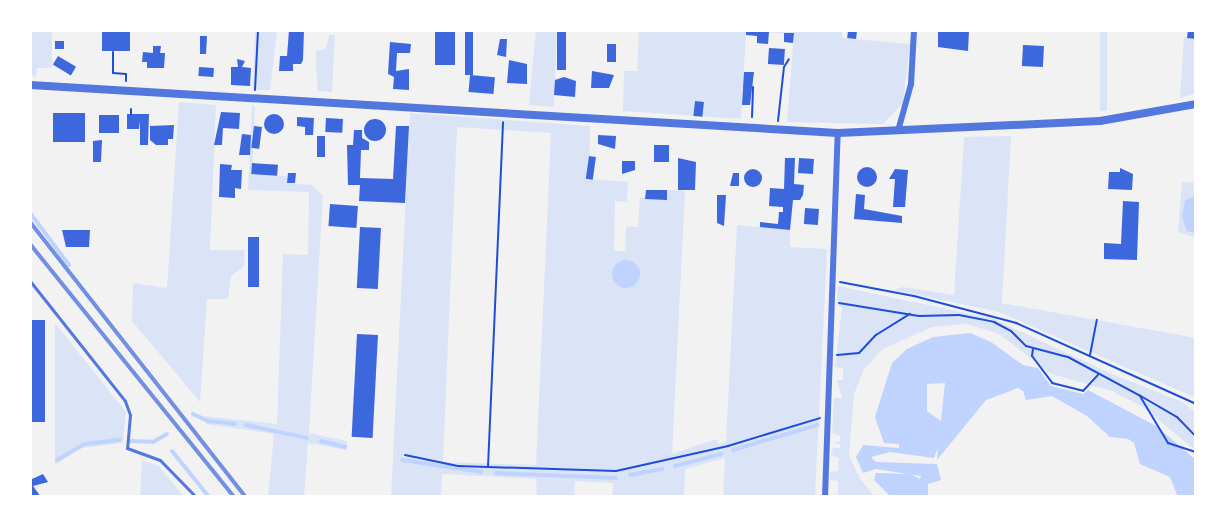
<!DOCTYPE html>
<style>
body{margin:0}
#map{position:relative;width:1226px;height:527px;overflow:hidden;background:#f2f2f2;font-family:"Fira Sans Condensed",sans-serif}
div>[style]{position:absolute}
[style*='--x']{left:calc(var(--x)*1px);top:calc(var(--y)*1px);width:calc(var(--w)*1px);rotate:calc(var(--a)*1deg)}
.green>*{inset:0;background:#dbe4f7;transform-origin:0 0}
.water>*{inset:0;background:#bfd3fe}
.round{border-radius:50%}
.stream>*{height:4px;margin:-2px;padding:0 2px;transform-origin:2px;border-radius:2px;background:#bfd3fe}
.building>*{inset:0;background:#3d67dc;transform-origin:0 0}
.path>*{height:2px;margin:-1px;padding:0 1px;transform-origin:1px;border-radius:1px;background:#1d4ed8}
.service>*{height:3px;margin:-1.5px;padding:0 1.5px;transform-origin:1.5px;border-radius:1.5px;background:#5277de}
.minor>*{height:6px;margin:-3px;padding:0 3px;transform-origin:3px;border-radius:3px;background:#5277de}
.tertiary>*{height:8px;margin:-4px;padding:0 4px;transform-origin:4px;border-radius:4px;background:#5277de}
.rail>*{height:4px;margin:-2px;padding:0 2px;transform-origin:2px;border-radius:2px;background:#7290e2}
span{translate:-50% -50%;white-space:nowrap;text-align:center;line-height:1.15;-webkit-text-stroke:4.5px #fff;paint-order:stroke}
.frame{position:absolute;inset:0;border:32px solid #fff;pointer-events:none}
</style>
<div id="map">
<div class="green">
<div style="clip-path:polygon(30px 30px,52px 30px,52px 68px,37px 68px,36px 77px,30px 76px)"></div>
<div style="clip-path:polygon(255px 30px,277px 30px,270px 90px,253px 90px)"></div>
<div style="clip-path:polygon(536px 30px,557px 30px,554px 107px,529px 105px)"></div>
<div style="clip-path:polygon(639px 30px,842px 30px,842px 38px,910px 44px,903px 103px,883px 124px,787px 122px,794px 34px,746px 31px,741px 119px,623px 111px,624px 71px,637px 71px)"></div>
<div style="left:1100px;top:30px;width:7px;height:81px"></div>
<div style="clip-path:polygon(329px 35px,335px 35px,332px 92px,318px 91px,316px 68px,316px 51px,326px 49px)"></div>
<div style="clip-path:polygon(1184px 37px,1196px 39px,1196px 93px,1180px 98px)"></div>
<div style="clip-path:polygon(179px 102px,216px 105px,210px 250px,245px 250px,244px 266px,231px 276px,228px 299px,207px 299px,200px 402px,132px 321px,133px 283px,167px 288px)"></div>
<div style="clip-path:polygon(252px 105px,255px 106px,252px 174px,287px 176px,287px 183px,312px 185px,323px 196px,309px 433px,347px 441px,346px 450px,308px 443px,304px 497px,268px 497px,274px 434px,206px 424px,205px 416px,277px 424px,283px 254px,308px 255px,309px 192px,248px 190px)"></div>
<div style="clip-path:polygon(evenodd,410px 113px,590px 126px,589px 179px,628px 182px,627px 202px,615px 201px,614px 251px,625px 251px,626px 226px,638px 227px,640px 197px,666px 200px,667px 190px,685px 191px,672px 454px,716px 439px,719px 444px,726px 442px,737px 225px,790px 230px,790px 247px,827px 249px,815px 497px,723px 497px,725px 458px,685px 469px,684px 497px,612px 497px,613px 483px,575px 481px,574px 497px,537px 497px,536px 479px,442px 474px,441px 497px,391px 497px,410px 113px,457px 127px,551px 133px,536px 465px,443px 462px,457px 127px)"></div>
<div style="clip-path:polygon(1011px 136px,1002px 303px,1196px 338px,1196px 398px,999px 312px,893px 290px,903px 287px,954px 295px,964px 137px)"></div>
<div style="clip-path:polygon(1182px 182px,1196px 183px,1196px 238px,1178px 232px)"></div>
<div style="clip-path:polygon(838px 286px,994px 319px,1112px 374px,1182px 402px,1196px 413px,1196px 451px,1143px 407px,1112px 391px,1051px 374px,999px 334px,967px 324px,932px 327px,883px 349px,864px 369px,854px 394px,849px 455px,860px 479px,875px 497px,830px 497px,838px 494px,838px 481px,830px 480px,830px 472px,838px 471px,839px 458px,831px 455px,833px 448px,840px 448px,840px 444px,833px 443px,840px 441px,840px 436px,832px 433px,834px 398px,842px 398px,837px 380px,843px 380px,843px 368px,835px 367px,842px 308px,837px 305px)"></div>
<div style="clip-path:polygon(55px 323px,126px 412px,123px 443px,80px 448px,55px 465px)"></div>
<div style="clip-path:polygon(142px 460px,159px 466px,184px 497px,140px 497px)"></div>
</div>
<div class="water">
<div style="clip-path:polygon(1196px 196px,1196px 233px,1187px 231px,1182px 218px,1185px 200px)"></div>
<div class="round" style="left:612px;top:260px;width:28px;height:28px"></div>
<div style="clip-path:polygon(evenodd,970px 333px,991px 342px,1023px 365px,1038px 368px,1051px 386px,1083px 394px,1088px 390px,1156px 426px,1196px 460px,1196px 497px,1178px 497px,1170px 477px,1140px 464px,1134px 443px,1128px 439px,1110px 437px,1087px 416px,1052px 396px,1026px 400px,1023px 391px,1018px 388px,986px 400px,937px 460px,938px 447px,934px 458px,890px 452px,871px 457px,876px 462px,937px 464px,941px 480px,928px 484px,928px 497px,891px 497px,874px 480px,876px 473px,910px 474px,920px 479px,921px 476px,876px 469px,863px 473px,856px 457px,863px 445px,899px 448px,899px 444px,884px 443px,875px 417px,892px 363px,907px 349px,933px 337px,970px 333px,945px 383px,941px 420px,941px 421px,927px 411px,927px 384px,945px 383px)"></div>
</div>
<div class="stream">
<div style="--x:30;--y:213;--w:65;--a:53.1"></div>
<div style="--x:193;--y:414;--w:17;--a:25"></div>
<div style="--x:208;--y:421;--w:27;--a:6"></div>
<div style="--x:246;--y:425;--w:62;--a:12"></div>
<div style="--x:130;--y:441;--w:23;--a:2"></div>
<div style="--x:153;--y:442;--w:16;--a:-30"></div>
<div style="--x:321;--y:441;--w:25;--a:14"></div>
<div style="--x:733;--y:450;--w:88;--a:-16.6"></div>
<div style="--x:172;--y:451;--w:59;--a:51.2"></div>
<div style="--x:57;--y:460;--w:32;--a:-30"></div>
<div style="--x:85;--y:444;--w:35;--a:-7"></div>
<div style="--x:402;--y:460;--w:80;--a:8.6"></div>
<div style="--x:675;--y:466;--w:48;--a:-14.6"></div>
<div style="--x:496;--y:473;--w:120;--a:2.4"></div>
<div style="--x:630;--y:475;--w:33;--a:-11"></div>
</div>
<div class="building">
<div style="left:102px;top:30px;width:28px;height:21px"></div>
<div style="clip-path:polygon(289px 30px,304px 30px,303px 60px,301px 64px,293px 64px,293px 71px,279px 71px,280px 56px,287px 56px)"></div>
<div style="left:435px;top:30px;width:20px;height:35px"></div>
<div style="left:465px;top:30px;width:8px;height:45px"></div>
<div style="left:557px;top:30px;width:9px;height:40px"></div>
<div style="left:848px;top:30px;width:9px;height:8px;rotate:6deg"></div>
<div style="clip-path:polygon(938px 30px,969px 31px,968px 51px,938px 47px)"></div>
<div style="clip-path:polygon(1188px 30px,1196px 30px,1196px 39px,1187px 38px)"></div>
<div style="clip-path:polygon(746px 31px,769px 32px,768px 44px,757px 43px,757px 36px,746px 35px)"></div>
<div style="clip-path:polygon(784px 33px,794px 33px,793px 43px,784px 42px)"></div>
<div style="clip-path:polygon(200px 36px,207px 36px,206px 54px,200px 54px)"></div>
<div style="clip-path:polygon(500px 39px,507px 39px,506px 57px,497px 55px)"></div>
<div style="left:55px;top:41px;width:9px;height:8px"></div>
<div style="clip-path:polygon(390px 42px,411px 44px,410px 53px,397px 53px,396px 71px,409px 69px,409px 90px,393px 89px,394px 77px,388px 74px)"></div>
<div style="left:607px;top:44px;width:9px;height:18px"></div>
<div style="left:1023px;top:45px;width:21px;height:21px;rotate:3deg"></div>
<div style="clip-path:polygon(153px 46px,161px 46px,160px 53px,165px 53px,164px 68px,147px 68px,147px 62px,142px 62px,143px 52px,153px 53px)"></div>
<div style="left:769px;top:48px;width:16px;height:16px;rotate:4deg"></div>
<div style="left:58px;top:56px;width:21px;height:10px;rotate:31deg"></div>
<div style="clip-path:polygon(237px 59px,245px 61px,242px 67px,251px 68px,250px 86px,231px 85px,231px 67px,238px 67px)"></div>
<div style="clip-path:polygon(509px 60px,527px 64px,527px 84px,507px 83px)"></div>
<div style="left:199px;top:67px;width:15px;height:9px;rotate:4deg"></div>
<div style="clip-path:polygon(592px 71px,614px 75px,609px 88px,591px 88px)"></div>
<div style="clip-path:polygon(744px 72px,754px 72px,750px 105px,742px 105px)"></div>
<div style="left:470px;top:75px;width:25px;height:17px;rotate:5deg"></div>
<div style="clip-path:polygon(564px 77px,576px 81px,575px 97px,554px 95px,555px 80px)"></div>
<div style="left:695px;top:101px;width:9px;height:15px;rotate:6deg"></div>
<div style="clip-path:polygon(221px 112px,240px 113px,239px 129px,223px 128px,222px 145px,214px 145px)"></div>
<div style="left:53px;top:113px;width:32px;height:29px"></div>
<div style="clip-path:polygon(127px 114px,149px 114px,148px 145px,140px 145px,140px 121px,139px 129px,127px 129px)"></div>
<div class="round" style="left:264px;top:114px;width:20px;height:20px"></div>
<div style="left:99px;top:115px;width:20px;height:18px"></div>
<div style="clip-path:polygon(297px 117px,314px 118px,313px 135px,305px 135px,305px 127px,297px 126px)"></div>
<div style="left:326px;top:118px;width:17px;height:14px;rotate:3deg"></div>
<div class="round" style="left:364px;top:119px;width:22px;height:22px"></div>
<div style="clip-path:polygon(174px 125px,173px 139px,168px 139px,168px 145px,156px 145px,150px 140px,150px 126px)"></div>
<div style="left:254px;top:126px;width:8px;height:22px;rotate:7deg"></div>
<div style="clip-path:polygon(396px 126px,409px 126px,405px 203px,359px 201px,360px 185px,348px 185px,347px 145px,353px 145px,354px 130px,362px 130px,362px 138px,369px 142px,369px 150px,361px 150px,360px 178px,393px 179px)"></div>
<div style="clip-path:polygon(242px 134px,251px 135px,250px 155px,239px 155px)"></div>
<div style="clip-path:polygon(598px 135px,616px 136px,615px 149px,598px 144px)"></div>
<div style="left:317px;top:136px;width:8px;height:21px"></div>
<div style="clip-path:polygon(102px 140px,101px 162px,93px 162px,93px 141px)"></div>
<div style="left:654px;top:145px;width:15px;height:17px"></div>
<div style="left:589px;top:156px;width:7px;height:23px;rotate:8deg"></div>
<div style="clip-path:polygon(678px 158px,696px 162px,695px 190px,678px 190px)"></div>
<div style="clip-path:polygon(785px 158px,795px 158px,794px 184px,804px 185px,803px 195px,800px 200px,793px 200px,790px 230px,760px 227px,760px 222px,778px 224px,779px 212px,783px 212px,783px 207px,769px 206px,770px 188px,784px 189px)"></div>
<div style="left:799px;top:158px;width:15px;height:15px;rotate:4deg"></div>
<div style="clip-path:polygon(622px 161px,635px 161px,635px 170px,622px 174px)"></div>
<div style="left:252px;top:163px;width:26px;height:11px;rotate:4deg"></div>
<div style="clip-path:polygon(220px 164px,232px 165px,231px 170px,242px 170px,241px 189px,235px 188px,235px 198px,219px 197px)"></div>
<div class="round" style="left:857px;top:167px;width:20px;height:20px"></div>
<div style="clip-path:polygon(1120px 168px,1133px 174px,1132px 190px,1108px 189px,1109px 172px,1120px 172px)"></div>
<div style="clip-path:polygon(895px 169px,908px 170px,905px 207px,893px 207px,895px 179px,889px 179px)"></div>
<div class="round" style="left:744px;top:169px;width:18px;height:18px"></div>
<div style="clip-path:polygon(288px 173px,296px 173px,295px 183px,287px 183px)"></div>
<div style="clip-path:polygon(733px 173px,739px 173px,739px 186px,730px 186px)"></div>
<div style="clip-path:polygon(646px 190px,667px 190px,667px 200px,645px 199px)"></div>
<div style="clip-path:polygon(856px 194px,865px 195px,864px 209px,902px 216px,902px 223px,854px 219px)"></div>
<div style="clip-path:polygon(717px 195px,726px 195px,724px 226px,717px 223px)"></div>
<div style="clip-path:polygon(1123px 201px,1139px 202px,1137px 260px,1104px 259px,1104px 243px,1121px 244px)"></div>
<div style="left:330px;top:204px;width:28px;height:22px;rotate:4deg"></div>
<div style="left:805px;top:208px;width:14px;height:16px;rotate:4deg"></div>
<div style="left:360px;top:227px;width:21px;height:61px;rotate:3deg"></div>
<div style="clip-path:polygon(62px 230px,90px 230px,89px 247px,66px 247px)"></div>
<div style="left:248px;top:237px;width:11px;height:50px"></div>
<div style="left:30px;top:320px;width:15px;height:102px"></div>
<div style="left:357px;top:334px;width:21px;height:103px;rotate:3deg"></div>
<div style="clip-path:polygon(43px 474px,48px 482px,33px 486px,41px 497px,31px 497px,30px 480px)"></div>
</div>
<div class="path">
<div style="--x:113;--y:52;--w:21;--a:90"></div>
<div style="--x:113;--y:73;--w:13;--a:4"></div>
<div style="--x:126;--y:74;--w:7;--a:90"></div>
<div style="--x:255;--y:90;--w:60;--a:-87.1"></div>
<div style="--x:131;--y:114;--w:5;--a:-90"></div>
<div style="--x:752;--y:117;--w:30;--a:-88"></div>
<div style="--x:778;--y:121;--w:54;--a:-83.7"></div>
<div style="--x:784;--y:67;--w:9;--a:-58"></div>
<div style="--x:840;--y:282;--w:75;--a:10.7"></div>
<div style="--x:914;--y:296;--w:106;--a:14.8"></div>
<div style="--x:1016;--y:323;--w:197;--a:24.2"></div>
<div style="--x:839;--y:303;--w:81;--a:9.2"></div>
<div style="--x:919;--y:316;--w:40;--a:-1.4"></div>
<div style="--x:959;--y:315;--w:36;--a:11"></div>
<div style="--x:994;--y:322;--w:19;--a:28"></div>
<div style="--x:1011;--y:331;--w:21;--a:45"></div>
<div style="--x:1026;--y:346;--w:43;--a:14.7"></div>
<div style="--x:1068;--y:357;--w:81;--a:28.2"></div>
<div style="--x:1139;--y:395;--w:44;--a:30.1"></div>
<div style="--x:1177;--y:417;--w:28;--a:46"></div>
<div style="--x:1033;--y:349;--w:7;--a:98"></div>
<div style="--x:1032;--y:356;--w:34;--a:53"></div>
<div style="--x:1052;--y:383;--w:32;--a:14"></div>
<div style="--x:1083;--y:391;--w:23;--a:-47"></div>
<div style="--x:837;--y:355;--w:22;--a:-5"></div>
<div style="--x:859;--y:353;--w:25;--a:-47"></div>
<div style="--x:876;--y:335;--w:40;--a:-32"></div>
<div style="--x:1090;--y:355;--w:36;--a:-79"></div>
<div style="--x:1140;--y:396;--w:55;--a:59.2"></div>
<div style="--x:1168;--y:443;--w:29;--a:18"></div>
<div style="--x:405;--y:455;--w:54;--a:11.7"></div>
<div style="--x:458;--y:466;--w:158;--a:1.8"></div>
<div style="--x:616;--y:471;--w:115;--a:-12.6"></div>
<div style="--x:728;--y:446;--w:96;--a:-16.9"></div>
<div style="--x:488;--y:467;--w:345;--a:-87.5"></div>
</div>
<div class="service">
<div style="--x:30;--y:281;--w:153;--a:51.6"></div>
<div style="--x:125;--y:401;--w:15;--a:70"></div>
<div style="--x:130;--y:415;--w:33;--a:95"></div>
<div style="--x:127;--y:448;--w:35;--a:20"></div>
<div style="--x:160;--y:460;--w:52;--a:45.8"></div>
</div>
<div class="minor">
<div style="--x:898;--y:131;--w:49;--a:-74.5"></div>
<div style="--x:911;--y:84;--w:54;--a:-86.8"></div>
<div style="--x:825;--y:497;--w:364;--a:-88"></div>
</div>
<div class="tertiary">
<div style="--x:30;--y:85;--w:809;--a:3.4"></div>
<div style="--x:838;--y:133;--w:262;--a:-2.6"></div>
<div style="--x:1100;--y:121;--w:97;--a:-10"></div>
</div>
<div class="rail">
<div style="--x:30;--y:222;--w:350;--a:51.9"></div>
<div style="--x:30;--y:244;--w:325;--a:51.1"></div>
</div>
<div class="frame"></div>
</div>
